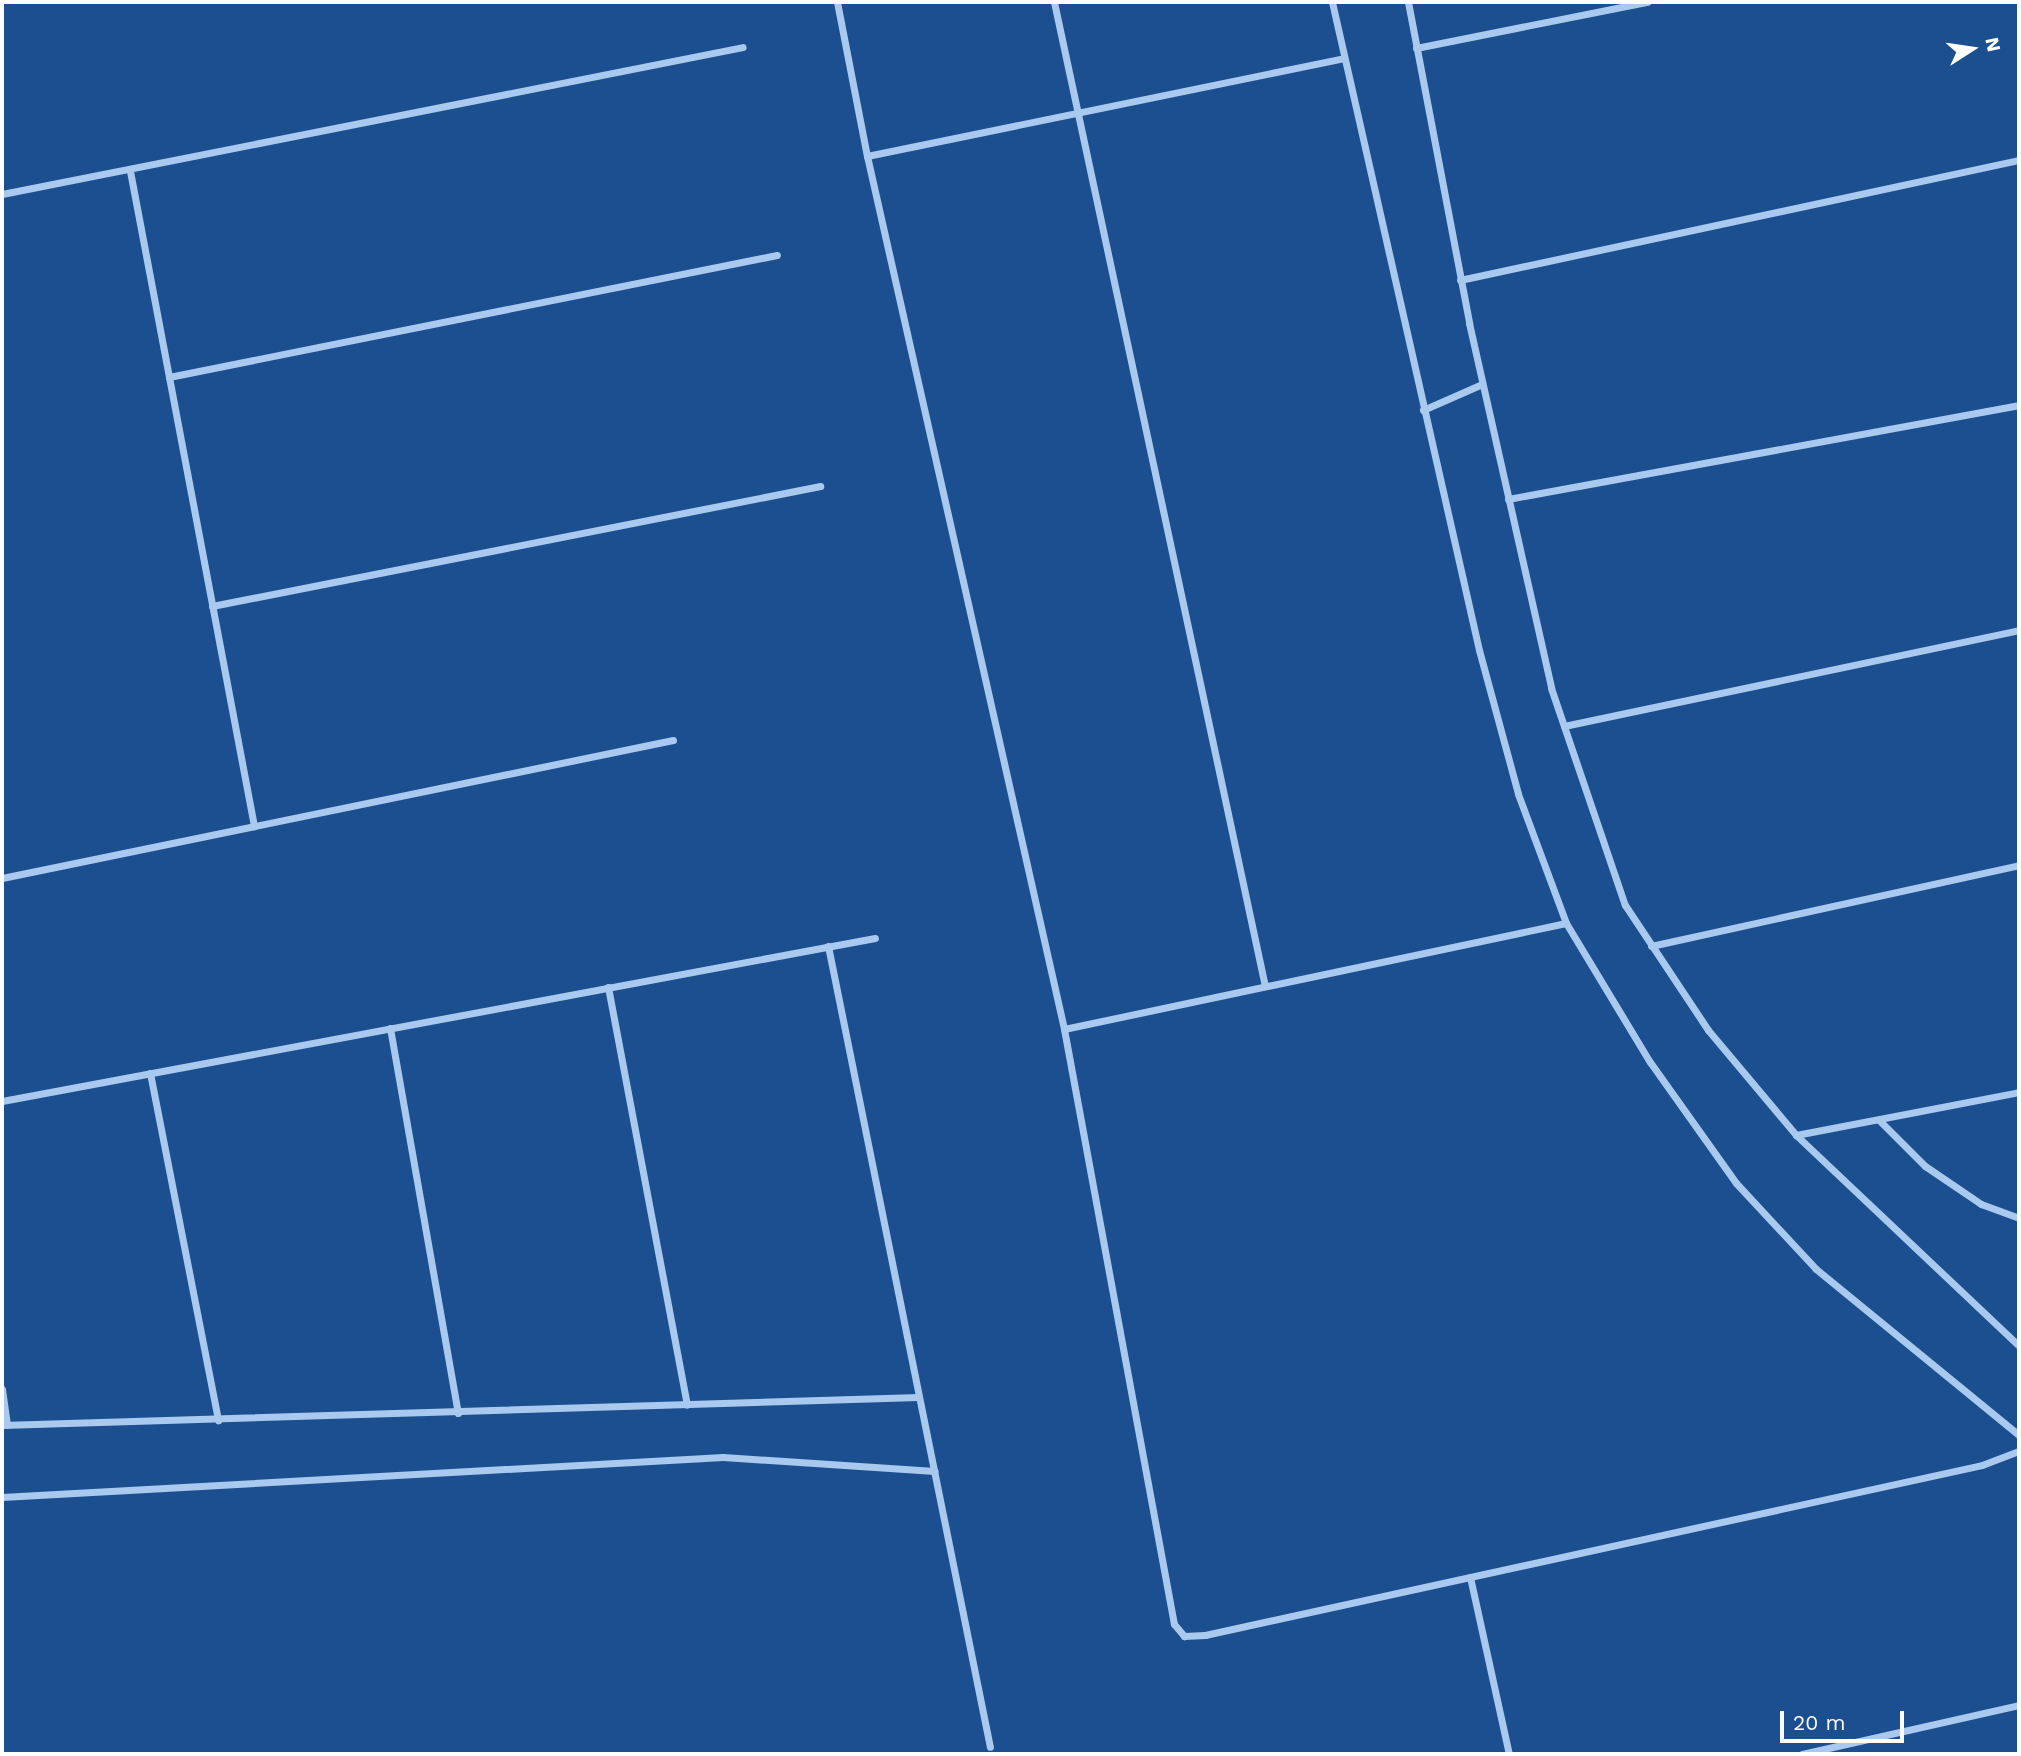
<!DOCTYPE html>
<style>
body{margin:0}
#map{position:relative;width:2021px;height:1756px;overflow:hidden;background:#1b4f8f;font-family:"Work Sans",sans-serif}
div>[style]{position:absolute}
.street>*{height:7px;margin:-3.5px;padding:0 3.5px;transform-origin:3.5px;border-radius:3.5px;background:#a9c9ee}
span{translate:-50% -50%;white-space:nowrap;text-align:center;line-height:1.15;-webkit-text-stroke:6px #1b4f8f;paint-order:stroke}
.frame{position:absolute;inset:0;border:4px solid #fff;pointer-events:none}
.north{position:absolute;left:1937px;top:14px;width:70px;height:70px;-webkit-text-stroke:5px #1b4f8f;paint-order:stroke;rotate:78deg;font-size:19px;font-weight:700;line-height:28px;text-align:center;color:#fff}
.north::after{content:'';display:block;margin:auto;width:24px;height:32px;background:#fff;clip-path:polygon(50% 0,100% 100%,50% 72%,0 100%)}
.scale{position:absolute;left:1780px;top:1711px;width:124px;height:32px;box-sizing:border-box;border:4px solid #fff;border-top:0;padding-left:9px;font-size:21px;line-height:24px;white-space:nowrap;color:#fff;-webkit-text-stroke:5px #1b4f8f;paint-order:stroke}
</style>
<div id="map">
<div class="street">
<i style="left:837px;top:2px;width:157px;rotate:79deg"></i>
<i style="left:867px;top:156px;width:895px;rotate:77.28deg"></i>
<i style="left:1064px;top:1029px;width:605px;rotate:79.53deg"></i>
<i style="left:1174px;top:1624px;width:16px;rotate:50deg"></i>
<i style="left:1184px;top:1636px;width:21px;rotate:-3deg"></i>
<i style="left:1205px;top:1635px;width:795px;rotate:-12.34deg"></i>
<i style="left:1982px;top:1465px;width:40px;rotate:-21deg"></i>
<i style="left:1054px;top:2px;width:1006px;rotate:77.9deg"></i>
<i style="left:1332px;top:2px;width:664px;rotate:77.22deg"></i>
<i style="left:1479px;top:650px;width:149px;rotate:74.8deg"></i>
<i style="left:1518px;top:794px;width:138px;rotate:69.6deg"></i>
<i style="left:1566px;top:923px;width:162px;rotate:58.9deg"></i>
<i style="left:1650px;top:1062px;width:148px;rotate:54.6deg"></i>
<i style="left:1736px;top:1183px;width:117px;rotate:47.1deg"></i>
<i style="left:1816px;top:1269px;width:262px;rotate:39.3deg"></i>
<i style="left:1408px;top:2px;width:327px;rotate:79.2deg"></i>
<i style="left:1469px;top:323px;width:374px;rotate:77.3deg"></i>
<i style="left:1551px;top:688px;width:229px;rotate:71.2deg"></i>
<i style="left:1625px;top:905px;width:150px;rotate:56.4deg"></i>
<i style="left:1708px;top:1030px;width:137px;rotate:50deg"></i>
<i style="left:1796px;top:1135px;width:307px;rotate:43.4deg"></i>
<i style="left:1416px;top:48px;width:236px;rotate:-11.3deg"></i>
<i style="left:867px;top:156px;width:487px;rotate:-11.6deg"></i>
<i style="left:130px;top:171px;width:667px;rotate:79.28deg"></i>
<i style="left:2px;top:194px;width:755px;rotate:-11.22deg"></i>
<i style="left:1460px;top:280px;width:572px;rotate:-12.12deg"></i>
<i style="left:169px;top:377px;width:620px;rotate:-11.35deg"></i>
<i style="left:1423px;top:410px;width:64px;rotate:-23.8deg"></i>
<i style="left:1508px;top:499px;width:520px;rotate:-10.42deg"></i>
<i style="left:212px;top:606px;width:620px;rotate:-11.16deg"></i>
<i style="left:1564px;top:726px;width:465px;rotate:-11.9deg"></i>
<i style="left:2px;top:878px;width:685px;rotate:-11.62deg"></i>
<i style="left:828px;top:946px;width:817px;rotate:78.57deg"></i>
<i style="left:1651px;top:946px;width:377px;rotate:-12.4deg"></i>
<i style="left:608px;top:987px;width:425px;rotate:79.3deg"></i>
<i style="left:390px;top:1028px;width:391px;rotate:80deg"></i>
<i style="left:1064px;top:1029px;width:513px;rotate:-11.92deg"></i>
<i style="left:150px;top:1073px;width:354px;rotate:78.9deg"></i>
<i style="left:2px;top:1101px;width:888px;rotate:-10.58deg"></i>
<i style="left:1879px;top:1120px;width:65px;rotate:45deg"></i>
<i style="left:1925px;top:1166px;width:68px;rotate:34.2deg"></i>
<i style="left:1981px;top:1204px;width:40px;rotate:20.2deg"></i>
<i style="left:1796px;top:1135px;width:227px;rotate:-10.9deg"></i>
<i style="left:2px;top:1389px;width:36px;rotate:82deg"></i>
<i style="left:2px;top:1425px;width:917px;rotate:-1.75deg"></i>
<i style="left:2px;top:1497px;width:722px;rotate:-3.18deg"></i>
<i style="left:723px;top:1457px;width:212px;rotate:3.8deg"></i>
<i style="left:1470px;top:1577px;width:181px;rotate:77.6deg"></i>
<i style="left:1802px;top:1754px;width:222px;rotate:-12.7deg"></i>
</div>
<div class="frame"></div>
<div class="north">N</div>
<div class="scale">20 m</div>
</div>
